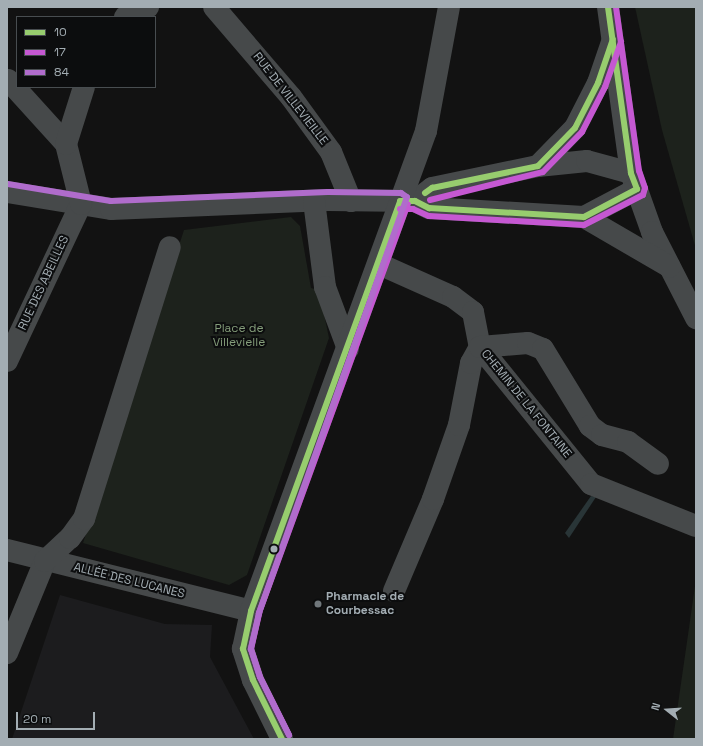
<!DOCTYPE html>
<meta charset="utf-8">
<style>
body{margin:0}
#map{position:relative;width:703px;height:746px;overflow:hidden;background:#121212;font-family:"Space Grotesk",sans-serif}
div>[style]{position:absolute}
.built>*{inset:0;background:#1c1c1e}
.green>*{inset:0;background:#1d221c}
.water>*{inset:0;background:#293537}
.minor>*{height:22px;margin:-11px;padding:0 11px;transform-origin:11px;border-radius:11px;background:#46494a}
.bus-1>*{height:6px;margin:-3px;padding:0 3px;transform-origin:3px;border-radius:3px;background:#97cd6e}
.bus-2>*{height:6px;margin:-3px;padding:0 3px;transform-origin:3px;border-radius:3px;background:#c558d2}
.bus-3>*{height:6px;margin:-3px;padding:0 3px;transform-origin:3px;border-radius:3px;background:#b06ccc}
.dots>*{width:11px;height:11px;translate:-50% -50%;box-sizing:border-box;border:2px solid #0c0d0e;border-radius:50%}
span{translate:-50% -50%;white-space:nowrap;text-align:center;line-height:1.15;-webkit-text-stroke:4px #0c0d0e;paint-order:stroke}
.street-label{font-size:12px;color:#a3adb3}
.park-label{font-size:12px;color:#849d7a}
.poi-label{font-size:12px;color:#a3adb3;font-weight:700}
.left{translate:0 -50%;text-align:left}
.frame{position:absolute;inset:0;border:8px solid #a3adb3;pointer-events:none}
.legend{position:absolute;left:16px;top:16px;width:140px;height:72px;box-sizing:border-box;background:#0c0d0e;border:1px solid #484d50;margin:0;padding:5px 7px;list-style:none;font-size:12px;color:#a3adb3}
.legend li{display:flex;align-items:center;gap:8px;height:20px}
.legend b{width:20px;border:1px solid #484d50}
.north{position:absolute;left:647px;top:690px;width:40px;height:40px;-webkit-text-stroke:3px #0c0d0e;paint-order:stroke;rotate:287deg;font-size:11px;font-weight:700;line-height:16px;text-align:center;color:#a3adb3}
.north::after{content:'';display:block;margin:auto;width:14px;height:18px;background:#a3adb3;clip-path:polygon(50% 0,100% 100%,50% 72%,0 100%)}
.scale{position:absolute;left:16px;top:712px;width:79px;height:18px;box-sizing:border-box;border:2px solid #a3adb3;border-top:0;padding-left:5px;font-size:12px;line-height:14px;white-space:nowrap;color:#a3adb3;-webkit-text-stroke:3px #0c0d0e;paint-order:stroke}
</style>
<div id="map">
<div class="built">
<i style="clip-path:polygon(60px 595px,165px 624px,212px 625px,210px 657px,254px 739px,12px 739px)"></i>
</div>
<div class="green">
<i style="clip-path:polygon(635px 7px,696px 7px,696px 249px,662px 130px)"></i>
<i style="clip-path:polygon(291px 217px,300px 226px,311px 288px,319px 290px,329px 338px,247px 575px,229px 585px,83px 543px,184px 230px)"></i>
<i style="clip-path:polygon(696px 579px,696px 739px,673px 739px)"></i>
</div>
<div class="water">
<i style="clip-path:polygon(591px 496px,596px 497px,569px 538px,565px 533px)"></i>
</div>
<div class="minor">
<i style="left:214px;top:7px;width:118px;rotate:49.5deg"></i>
<i style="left:291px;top:97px;width:68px;rotate:54deg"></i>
<i style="left:331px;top:152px;width:53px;rotate:67.8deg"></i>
<i style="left:608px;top:7px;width:168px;rotate:82.1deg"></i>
<i style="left:631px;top:173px;width:63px;rotate:70.4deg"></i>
<i style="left:652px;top:232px;width:97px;rotate:62.9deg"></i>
<i style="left:125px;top:17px;width:25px;rotate:-23deg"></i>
<i style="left:8px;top:80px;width:86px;rotate:47.8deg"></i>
<i style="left:538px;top:166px;width:53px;rotate:-45.8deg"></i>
<i style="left:575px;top:128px;width:51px;rotate:-62.9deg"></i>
<i style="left:598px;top:83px;width:43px;rotate:-71.1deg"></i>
<i style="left:7px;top:192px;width:105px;rotate:9.3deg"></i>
<i style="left:111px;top:209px;width:217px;rotate:-2.4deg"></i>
<i style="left:328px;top:200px;width:87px;rotate:0.7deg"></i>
<i style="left:415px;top:201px;width:16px;rotate:27deg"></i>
<i style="left:429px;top:208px;width:155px;rotate:3.3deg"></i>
<i style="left:584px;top:217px;width:99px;rotate:30.2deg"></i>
<i style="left:314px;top:201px;width:87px;rotate:82.7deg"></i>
<i style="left:325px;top:287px;width:66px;rotate:69.6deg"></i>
<i style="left:415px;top:201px;width:21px;rotate:-37deg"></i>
<i style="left:432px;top:188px;width:108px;rotate:-11.7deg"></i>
<i style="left:538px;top:166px;width:49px;rotate:-5.8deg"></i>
<i style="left:587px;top:161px;width:46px;rotate:15.3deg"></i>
<i style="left:584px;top:217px;width:60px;rotate:-27.8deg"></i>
<i style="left:379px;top:264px;width:81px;rotate:24deg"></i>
<i style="left:453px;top:297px;width:25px;rotate:37deg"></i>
<i style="left:473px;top:312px;width:36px;rotate:79deg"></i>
<i style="left:480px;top:347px;width:176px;rotate:51deg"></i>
<i style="left:591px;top:484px;width:113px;rotate:21.8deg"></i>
<i style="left:7px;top:361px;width:174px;rotate:-64.8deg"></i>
<i style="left:81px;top:204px;width:62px;rotate:-104deg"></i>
<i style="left:66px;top:144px;width:60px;rotate:-72.5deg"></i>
<i style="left:7px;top:550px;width:252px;rotate:14deg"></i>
<i style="left:394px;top:591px;width:100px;rotate:-67deg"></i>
<i style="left:433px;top:499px;width:78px;rotate:-70.6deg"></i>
<i style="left:459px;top:425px;width:63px;rotate:-79deg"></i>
<i style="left:471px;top:363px;width:18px;rotate:-61deg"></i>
<i style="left:480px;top:347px;width:48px;rotate:-4.8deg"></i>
<i style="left:528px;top:343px;width:16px;rotate:22deg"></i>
<i style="left:543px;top:349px;width:90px;rotate:58.6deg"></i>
<i style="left:590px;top:426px;width:15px;rotate:37deg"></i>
<i style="left:602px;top:435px;width:27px;rotate:15deg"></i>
<i style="left:628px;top:442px;width:37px;rotate:36deg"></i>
<i style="left:7px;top:653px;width:100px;rotate:-67.6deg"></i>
<i style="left:45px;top:561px;width:34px;rotate:-43deg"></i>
<i style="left:70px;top:538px;width:24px;rotate:-54deg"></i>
<i style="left:84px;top:519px;width:285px;rotate:-72.5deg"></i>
<i style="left:282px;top:739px;width:66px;rotate:-116.2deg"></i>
<i style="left:253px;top:680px;width:33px;rotate:-108deg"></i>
<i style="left:243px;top:649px;width:39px;rotate:-78deg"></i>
<i style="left:251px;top:611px;width:511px;rotate:-69.97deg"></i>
<i style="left:426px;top:131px;width:126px;rotate:-79.5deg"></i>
</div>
<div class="bus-1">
<i style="left:425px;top:193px;width:9px;rotate:-36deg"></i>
<i style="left:432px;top:188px;width:108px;rotate:-11.7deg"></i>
<i style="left:538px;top:166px;width:53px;rotate:-45.8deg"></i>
<i style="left:575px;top:128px;width:51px;rotate:-62.9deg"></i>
<i style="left:598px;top:83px;width:46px;rotate:-71.2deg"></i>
<i style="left:400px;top:201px;width:15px"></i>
<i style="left:415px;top:201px;width:16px;rotate:27deg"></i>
<i style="left:429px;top:208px;width:155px;rotate:3.3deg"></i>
<i style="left:584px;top:217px;width:60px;rotate:-27.8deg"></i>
<i style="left:637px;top:189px;width:17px;rotate:-111deg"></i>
<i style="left:631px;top:173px;width:168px;rotate:-97.9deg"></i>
<i style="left:282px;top:739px;width:66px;rotate:-116.2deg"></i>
<i style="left:253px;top:680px;width:33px;rotate:-108deg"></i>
<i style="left:243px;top:649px;width:39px;rotate:-78deg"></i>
<i style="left:251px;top:611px;width:436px;rotate:-70deg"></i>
</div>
<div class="bus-2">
<i style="left:430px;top:200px;width:116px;rotate:-13.9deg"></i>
<i style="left:543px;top:172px;width:56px;rotate:-45.7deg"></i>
<i style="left:582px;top:132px;width:51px;rotate:-62.9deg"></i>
<i style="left:605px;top:87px;width:48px;rotate:-70.4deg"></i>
<i style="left:400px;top:209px;width:13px"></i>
<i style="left:413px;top:209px;width:17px;rotate:24deg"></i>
<i style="left:429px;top:216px;width:155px;rotate:3.3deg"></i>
<i style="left:584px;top:225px;width:66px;rotate:-27deg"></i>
<i style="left:643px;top:195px;width:7px;rotate:-74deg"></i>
<i style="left:645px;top:188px;width:18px;rotate:-109deg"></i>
<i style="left:639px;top:171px;width:166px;rotate:-98deg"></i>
<i style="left:289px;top:735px;width:65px;rotate:-116.6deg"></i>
<i style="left:260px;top:677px;width:29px;rotate:-108deg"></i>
<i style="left:251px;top:649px;width:37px;rotate:-77deg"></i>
<i style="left:259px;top:613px;width:435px;rotate:-70deg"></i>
</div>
<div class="bus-3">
<i style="left:8px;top:184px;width:104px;rotate:9.4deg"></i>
<i style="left:111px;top:201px;width:217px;rotate:-2.4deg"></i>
<i style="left:328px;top:192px;width:73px;rotate:0.8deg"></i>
<i style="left:401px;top:193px;width:7px;rotate:34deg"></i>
<i style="left:407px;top:197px;width:442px;rotate:109.6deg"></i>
<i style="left:259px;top:613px;width:37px;rotate:103deg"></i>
<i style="left:251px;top:649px;width:29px;rotate:72deg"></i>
<i style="left:260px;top:677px;width:65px;rotate:63.4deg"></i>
</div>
<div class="dots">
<i style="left:274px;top:549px;background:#a3adb3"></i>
<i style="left:318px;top:604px;background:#70777b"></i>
</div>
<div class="street-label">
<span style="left:290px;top:99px;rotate:52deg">RUE DE VILLEVIEILLE</span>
<span style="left:44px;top:283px;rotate:-65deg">RUE DES ABEILLES</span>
<span style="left:526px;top:404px;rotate:51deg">CHEMIN DE LA FONTAINE</span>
<span style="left:129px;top:581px;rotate:14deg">ALLÉE DES LUCANES</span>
</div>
<div class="park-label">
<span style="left:239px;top:336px">Place de<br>Villevielle</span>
</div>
<div class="poi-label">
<span class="left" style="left:326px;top:604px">Pharmacie de<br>Courbessac</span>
</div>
<div class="frame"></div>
<ul class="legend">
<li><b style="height:5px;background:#97cd6e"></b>10</li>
<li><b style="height:5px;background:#c558d2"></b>17</li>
<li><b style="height:5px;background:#b06ccc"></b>84</li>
</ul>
<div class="north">N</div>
<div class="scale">20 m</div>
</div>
